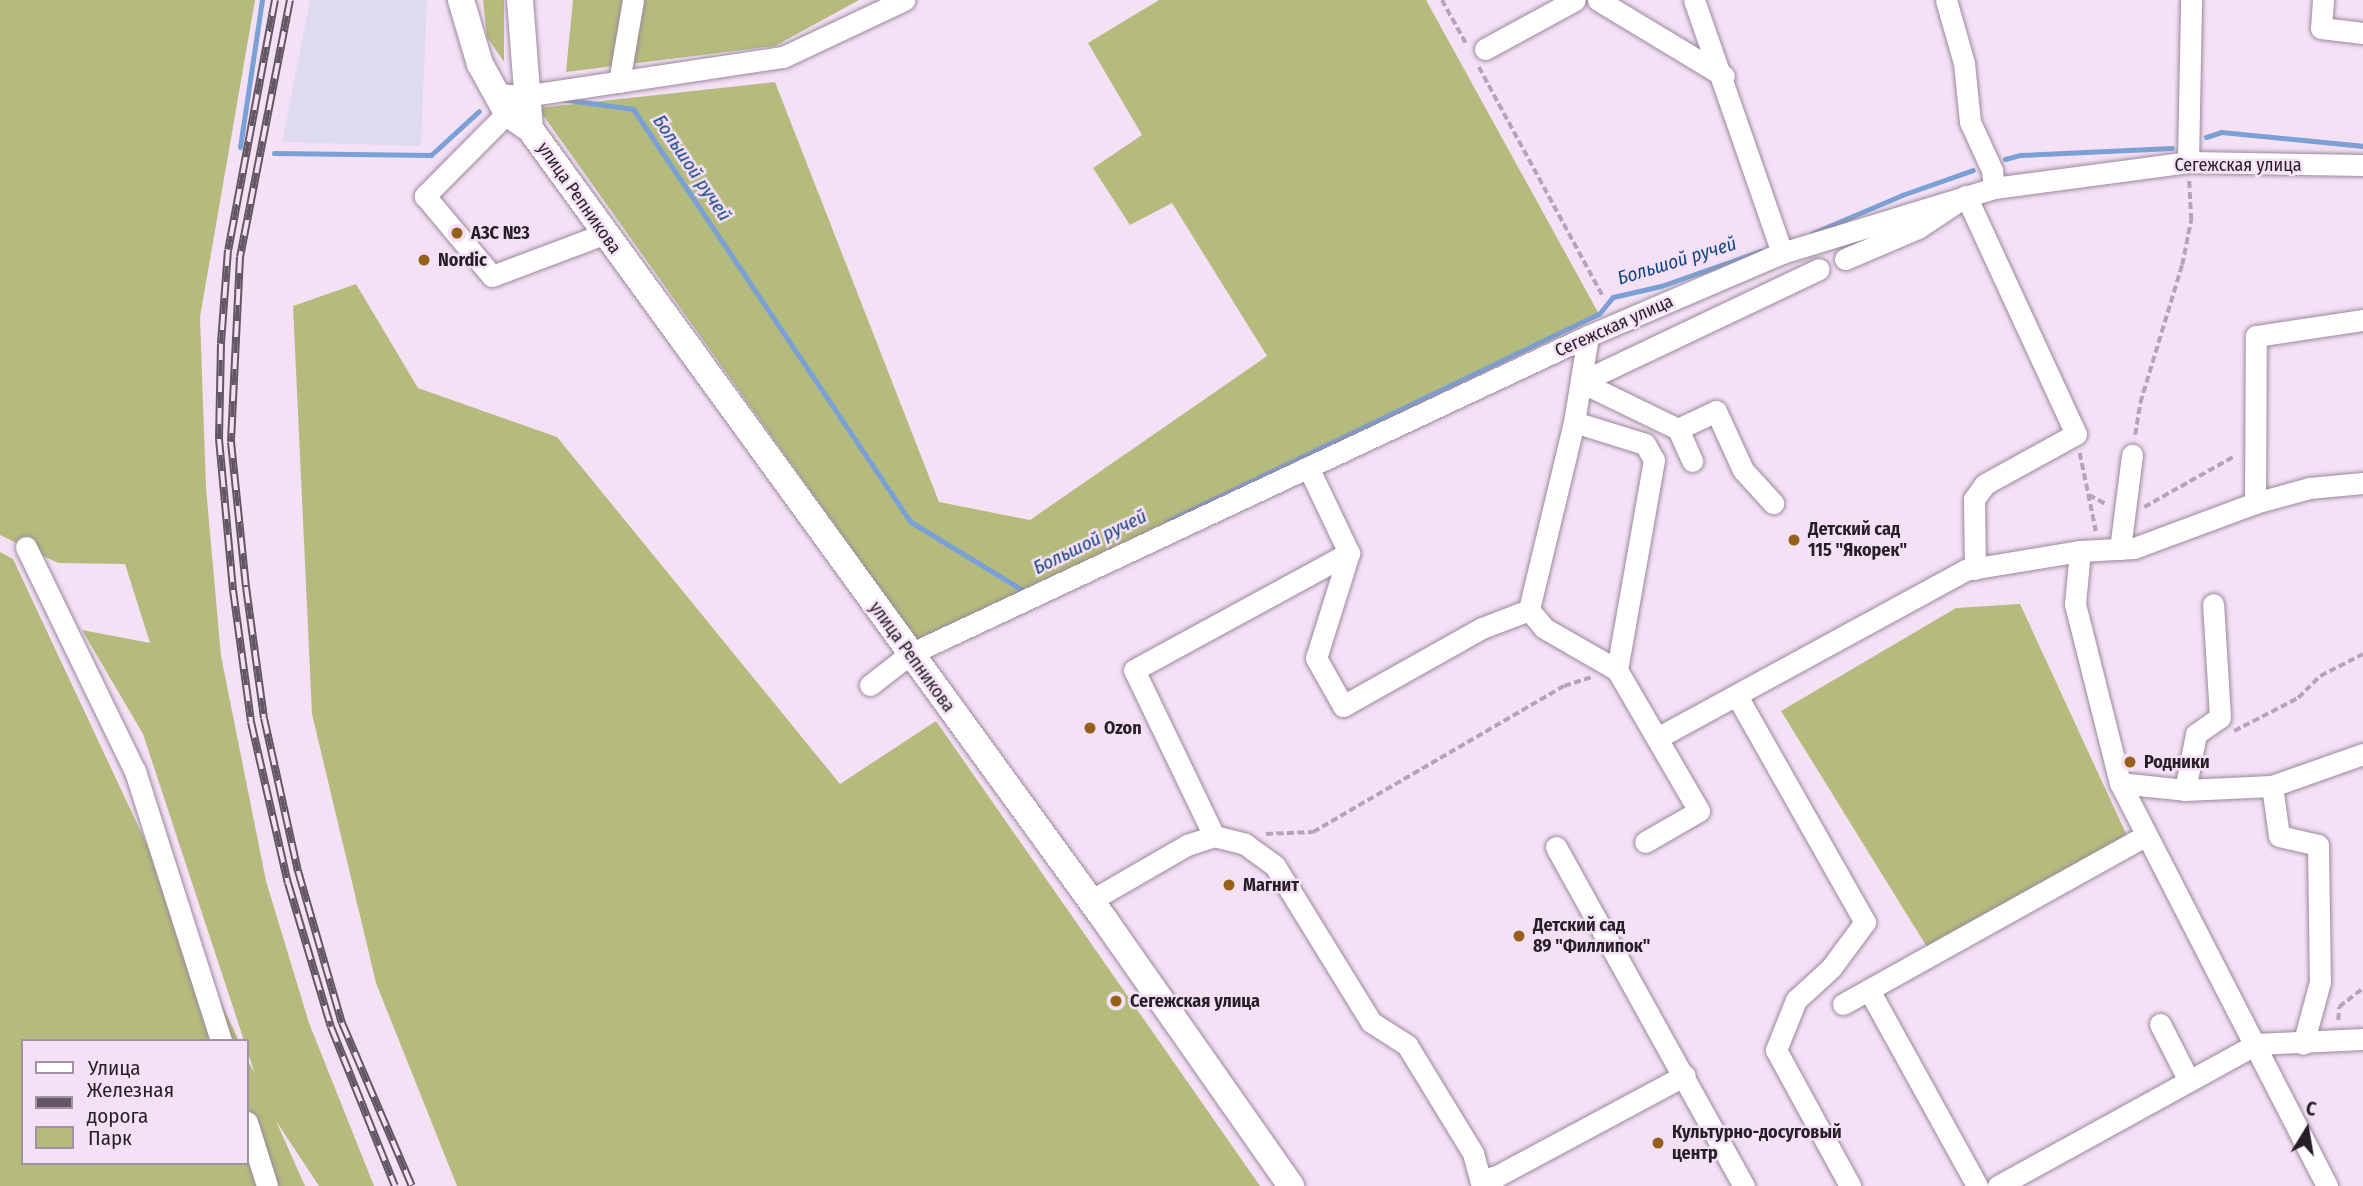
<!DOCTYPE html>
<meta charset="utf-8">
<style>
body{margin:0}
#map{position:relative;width:2363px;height:1186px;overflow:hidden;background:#f5e1f6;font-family:"Fira Sans Condensed",sans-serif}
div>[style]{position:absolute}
.industrial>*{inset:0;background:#dedbf1}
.green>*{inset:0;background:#b5bb7d}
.stream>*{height:5px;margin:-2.5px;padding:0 2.5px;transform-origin:2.5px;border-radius:2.5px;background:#7ba0d5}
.path>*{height:3.5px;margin-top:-1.75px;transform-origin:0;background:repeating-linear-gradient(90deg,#b4a4b5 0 7px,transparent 0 10.5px)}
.roads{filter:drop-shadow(0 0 2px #9a889b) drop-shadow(0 0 2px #9a889b)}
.minor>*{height:21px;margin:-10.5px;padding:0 10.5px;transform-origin:10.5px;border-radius:10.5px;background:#fff}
.major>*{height:26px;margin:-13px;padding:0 13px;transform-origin:13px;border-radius:13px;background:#fff}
.rail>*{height:8px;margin-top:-4px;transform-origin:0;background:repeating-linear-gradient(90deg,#f5e1f6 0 16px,#625762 0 32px);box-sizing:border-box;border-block:2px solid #625762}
.dots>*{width:19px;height:19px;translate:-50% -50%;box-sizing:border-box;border:4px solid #f5e1f6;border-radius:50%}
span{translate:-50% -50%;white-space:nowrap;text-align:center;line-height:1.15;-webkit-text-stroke:5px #f5e1f6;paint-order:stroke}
.street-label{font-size:18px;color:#261f26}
.poi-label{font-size:18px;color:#261f26;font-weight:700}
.left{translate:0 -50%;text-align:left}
.water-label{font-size:19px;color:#134382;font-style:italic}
.legend{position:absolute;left:21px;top:1039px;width:228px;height:126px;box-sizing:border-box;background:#f5e1f6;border:2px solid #a293a3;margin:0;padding:9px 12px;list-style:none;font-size:21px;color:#261f26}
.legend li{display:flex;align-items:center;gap:14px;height:35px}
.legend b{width:35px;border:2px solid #a293a3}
.north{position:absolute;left:2272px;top:1095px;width:70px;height:70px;-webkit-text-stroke:5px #f5e1f6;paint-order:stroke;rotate:11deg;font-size:19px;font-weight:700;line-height:28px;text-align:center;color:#261f26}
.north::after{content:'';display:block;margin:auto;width:24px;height:32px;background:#261f26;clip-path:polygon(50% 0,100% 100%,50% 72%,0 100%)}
</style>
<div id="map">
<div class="industrial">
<i style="clip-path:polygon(310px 0,427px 0,421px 146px,282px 142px)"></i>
</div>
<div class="green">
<i style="clip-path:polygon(0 0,255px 0,200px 317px,206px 488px,221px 656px,266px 881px,309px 1023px,374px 1186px,319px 1186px,276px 1121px,305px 1186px,0 1186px,0 552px,13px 559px,239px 1041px,23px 1041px,23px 1163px,247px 1163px,247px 1059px,255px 1074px,143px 734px,82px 630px,150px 643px,125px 564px,58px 563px,0 535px)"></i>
<i style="clip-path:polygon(483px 0,504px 0,504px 62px,487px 37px)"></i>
<i style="clip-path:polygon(573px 0,859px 0,775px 46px,566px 72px)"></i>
<i style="clip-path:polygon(1159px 0,1426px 0,1599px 314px,918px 642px,538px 108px,775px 82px,939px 502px,1030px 520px,1267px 356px,1172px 203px,1130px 225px,1093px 168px,1142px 135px,1088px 43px)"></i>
<i style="clip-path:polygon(356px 284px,418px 388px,557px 437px,840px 784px,936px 721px,1260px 1186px,457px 1186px,376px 983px,312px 714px,293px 306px)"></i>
<i style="clip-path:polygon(2020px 604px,2128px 838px,1927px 947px,1781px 711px,1956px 608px)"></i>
</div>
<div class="stream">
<i style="left:561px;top:99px;width:73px;rotate:7.9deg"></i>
<i style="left:633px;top:109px;width:498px;rotate:56.1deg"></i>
<i style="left:911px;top:522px;width:132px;rotate:31.4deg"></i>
<i style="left:2206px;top:137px;width:16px;rotate:-18deg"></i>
<i style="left:2221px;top:132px;width:143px;rotate:5.6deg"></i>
<i style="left:240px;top:147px;width:149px;rotate:-81.5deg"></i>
<i style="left:274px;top:153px;width:157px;rotate:0.7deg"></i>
<i style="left:431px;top:155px;width:65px;rotate:-42.5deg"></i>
<i style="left:2005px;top:159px;width:16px;rotate:-15deg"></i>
<i style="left:2020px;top:155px;width:152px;rotate:-2.6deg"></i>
<i style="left:1813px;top:233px;width:97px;rotate:-23.1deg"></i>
<i style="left:1902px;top:195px;width:75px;rotate:-19.4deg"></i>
<i style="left:1168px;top:521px;width:478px;rotate:-25.7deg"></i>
<i style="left:1599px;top:314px;width:22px;rotate:-51deg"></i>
<i style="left:1613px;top:297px;width:49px;rotate:-12.9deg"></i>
<i style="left:1661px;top:286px;width:106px;rotate:-19.3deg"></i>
</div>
<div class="path">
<i style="left:1442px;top:0;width:51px;rotate:60.9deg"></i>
<i style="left:1479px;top:67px;width:260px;rotate:61.6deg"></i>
<i style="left:2135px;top:435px;width:32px;rotate:-81deg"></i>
<i style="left:2140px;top:403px;width:144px;rotate:-73.1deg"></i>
<i style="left:2182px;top:265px;width:46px;rotate:-78.7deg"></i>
<i style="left:2191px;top:220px;width:39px;rotate:-93deg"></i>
<i style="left:2080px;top:453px;width:80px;rotate:78.4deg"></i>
<i style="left:2089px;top:495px;width:19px;rotate:28deg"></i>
<i style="left:2144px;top:507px;width:104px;rotate:-29.3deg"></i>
<i style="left:2234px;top:731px;width:72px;rotate:-27.3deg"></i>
<i style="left:2298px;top:698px;width:31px;rotate:-45deg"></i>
<i style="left:2320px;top:676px;width:48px;rotate:-27.1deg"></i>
<i style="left:1266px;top:834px;width:47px;rotate:-2.4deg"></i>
<i style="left:1313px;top:832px;width:290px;rotate:-30.2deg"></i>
<i style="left:1564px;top:686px;width:29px;rotate:-18deg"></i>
<i style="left:2338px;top:1020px;width:13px;rotate:-86deg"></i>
<i style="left:2339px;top:1007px;width:31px;rotate:-38deg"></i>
</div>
<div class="roads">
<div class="minor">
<i style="left:1598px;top:0;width:147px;rotate:31.1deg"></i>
<i style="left:1694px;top:0;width:268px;rotate:70.8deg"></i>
<i style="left:1946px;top:0;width:66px;rotate:74.1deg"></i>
<i style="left:1964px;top:63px;width:59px;rotate:84.2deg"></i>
<i style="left:1970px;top:122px;width:53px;rotate:65.4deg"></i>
<i style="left:1992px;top:170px;width:18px;rotate:84deg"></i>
<i style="left:2323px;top:0;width:28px;rotate:94deg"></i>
<i style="left:2321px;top:28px;width:42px;rotate:6.8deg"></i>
<i style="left:1485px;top:49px;width:102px;rotate:-28.6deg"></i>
<i style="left:619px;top:82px;width:83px;rotate:-80.3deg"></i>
<i style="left:495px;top:94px;width:29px;rotate:4deg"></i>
<i style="left:524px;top:96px;width:262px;rotate:-8.6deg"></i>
<i style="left:783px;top:57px;width:134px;rotate:-25.2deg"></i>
<i style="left:507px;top:113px;width:117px;rotate:134.7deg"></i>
<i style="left:425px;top:196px;width:104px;rotate:50.1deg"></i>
<i style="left:492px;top:276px;width:120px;rotate:-20.6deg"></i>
<i style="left:2188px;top:162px;width:162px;rotate:-88.9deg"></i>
<i style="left:1845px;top:259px;width:79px;rotate:-23deg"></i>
<i style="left:1918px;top:228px;width:58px;rotate:-33.7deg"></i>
<i style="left:1966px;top:196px;width:262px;rotate:65.2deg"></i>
<i style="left:2076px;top:434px;width:104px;rotate:151.2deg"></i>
<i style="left:1985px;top:484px;width:19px;rotate:126deg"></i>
<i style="left:1974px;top:499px;width:70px;rotate:89.2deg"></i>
<i style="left:1588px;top:336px;width:87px;rotate:99.2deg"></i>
<i style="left:1574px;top:422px;width:193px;rotate:103.5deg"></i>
<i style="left:1529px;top:610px;width:23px;rotate:50deg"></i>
<i style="left:1544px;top:628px;width:84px;rotate:29.9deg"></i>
<i style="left:1617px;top:670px;width:163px;rotate:59.8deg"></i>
<i style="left:1699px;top:811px;width:62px;rotate:150.1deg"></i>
<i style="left:1581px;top:382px;width:263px;rotate:-25.4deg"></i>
<i style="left:1581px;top:382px;width:108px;rotate:25.9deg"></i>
<i style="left:1678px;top:429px;width:42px;rotate:-25.3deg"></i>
<i style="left:1716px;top:411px;width:65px;rotate:65.4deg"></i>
<i style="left:1743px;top:470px;width:45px;rotate:47.7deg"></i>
<i style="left:1574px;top:422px;width:74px;rotate:17.2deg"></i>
<i style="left:1645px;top:444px;width:18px;rotate:61deg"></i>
<i style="left:1654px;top:460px;width:213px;rotate:100deg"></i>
<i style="left:1678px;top:429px;width:35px;rotate:66deg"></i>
<i style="left:2255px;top:503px;width:167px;rotate:-89.7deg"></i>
<i style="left:2256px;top:336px;width:108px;rotate:-8.5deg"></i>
<i style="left:26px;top:547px;width:249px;rotate:64.1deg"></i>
<i style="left:135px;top:771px;width:283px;rotate:72.3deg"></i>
<i style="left:2120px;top:549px;width:95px;rotate:-82.7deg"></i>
<i style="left:2080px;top:551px;width:53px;rotate:95.4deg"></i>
<i style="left:2075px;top:604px;width:185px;rotate:75.9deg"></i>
<i style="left:2120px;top:783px;width:453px;rotate:62.8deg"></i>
<i style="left:1349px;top:553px;width:110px;rotate:107.4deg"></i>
<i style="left:1316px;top:658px;width:55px;rotate:60.6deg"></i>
<i style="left:1343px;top:706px;width:159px;rotate:-29.3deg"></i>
<i style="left:1482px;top:628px;width:50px;rotate:-21deg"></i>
<i style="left:870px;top:685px;width:51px;rotate:-37.8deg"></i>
<i style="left:910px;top:654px;width:749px;rotate:-25.13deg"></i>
<i style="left:1588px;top:336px;width:211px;rotate:-23.2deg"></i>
<i style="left:1782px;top:253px;width:222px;rotate:-17deg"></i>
<i style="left:1994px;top:188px;width:196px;rotate:-7.6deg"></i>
<i style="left:2188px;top:162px;width:175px;rotate:1deg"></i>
<i style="left:1737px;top:696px;width:260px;rotate:60.5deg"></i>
<i style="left:1865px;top:922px;width:57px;rotate:126.5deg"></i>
<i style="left:1831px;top:968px;width:47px;rotate:137.6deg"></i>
<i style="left:1796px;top:1000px;width:54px;rotate:111.8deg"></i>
<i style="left:1776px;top:1050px;width:155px;rotate:61.4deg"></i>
<i style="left:1659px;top:737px;width:349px;rotate:-28.6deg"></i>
<i style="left:1965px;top:570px;width:117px;rotate:-9.4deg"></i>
<i style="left:2080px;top:551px;width:54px;rotate:-3.2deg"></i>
<i style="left:2134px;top:548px;width:129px;rotate:-20.4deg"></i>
<i style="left:2255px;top:503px;width:56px;rotate:-15.5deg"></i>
<i style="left:2309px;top:488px;width:54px;rotate:-5.3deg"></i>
<i style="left:2120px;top:783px;width:65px;rotate:6.1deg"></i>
<i style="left:2185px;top:790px;width:87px;rotate:-2.6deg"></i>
<i style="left:2272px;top:786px;width:96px;rotate:-19.4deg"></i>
<i style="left:2272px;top:786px;width:50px;rotate:82deg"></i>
<i style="left:2279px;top:836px;width:40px;rotate:13deg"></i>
<i style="left:2318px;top:845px;width:137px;rotate:89.2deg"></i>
<i style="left:2320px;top:982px;width:64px;rotate:105.3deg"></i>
<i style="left:2185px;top:790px;width:57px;rotate:-78.9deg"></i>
<i style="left:2196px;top:734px;width:29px;rotate:-35deg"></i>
<i style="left:2220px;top:717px;width:113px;rotate:-93.5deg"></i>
<i style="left:1214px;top:836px;width:184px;rotate:-115.7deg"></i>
<i style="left:1134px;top:670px;width:245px;rotate:-28.6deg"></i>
<i style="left:1349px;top:553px;width:95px;rotate:-115.5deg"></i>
<i style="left:1556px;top:847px;width:388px;rotate:61deg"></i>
<i style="left:1090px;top:901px;width:112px;rotate:-30deg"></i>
<i style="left:1187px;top:845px;width:28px;rotate:-18deg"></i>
<i style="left:1214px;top:836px;width:32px;rotate:14deg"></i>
<i style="left:1245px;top:844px;width:37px;rotate:36deg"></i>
<i style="left:1275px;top:866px;width:183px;rotate:58.4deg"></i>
<i style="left:1371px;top:1022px;width:43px;rotate:32.6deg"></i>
<i style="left:1407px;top:1045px;width:127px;rotate:58.6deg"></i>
<i style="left:1473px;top:1153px;width:34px;rotate:75deg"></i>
<i style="left:1869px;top:990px;width:224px;rotate:61.1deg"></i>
<i style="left:1843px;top:1004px;width:346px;rotate:-29.1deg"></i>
<i style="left:2160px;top:1024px;width:62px;rotate:63deg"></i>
<i style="left:247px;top:1122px;width:67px;rotate:72.6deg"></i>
<i style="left:1482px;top:1180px;width:16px;rotate:-15deg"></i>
<i style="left:1497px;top:1176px;width:213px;rotate:-28.2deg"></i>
<i style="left:1998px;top:1186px;width:294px;rotate:-28.8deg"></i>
<i style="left:2256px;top:1044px;width:107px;rotate:-2.7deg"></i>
</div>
<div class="major">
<i style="left:461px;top:0;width:67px;rotate:73.5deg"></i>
<i style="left:480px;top:64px;width:56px;rotate:61.1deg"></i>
<i style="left:507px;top:113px;width:28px;rotate:35deg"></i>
<i style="left:530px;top:129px;width:982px;rotate:53.99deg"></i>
<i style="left:1107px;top:923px;width:321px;rotate:55deg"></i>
<i style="left:520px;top:0;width:129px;rotate:85.6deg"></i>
</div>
</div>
<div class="rail">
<i style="left:275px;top:0;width:254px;rotate:100.6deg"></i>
<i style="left:228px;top:250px;width:94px;rotate:94.3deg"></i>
<i style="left:221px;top:344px;width:95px;rotate:91.2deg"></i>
<i style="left:219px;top:439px;width:152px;rotate:84.7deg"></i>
<i style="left:233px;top:590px;width:133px;rotate:82.2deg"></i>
<i style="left:251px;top:722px;width:165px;rotate:77.1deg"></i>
<i style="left:288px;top:883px;width:150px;rotate:73.4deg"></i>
<i style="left:331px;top:1027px;width:171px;rotate:68.1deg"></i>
<i style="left:290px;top:0;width:262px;rotate:101deg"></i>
<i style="left:240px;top:257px;width:185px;rotate:92.8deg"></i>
<i style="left:231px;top:442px;width:146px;rotate:84.1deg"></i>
<i style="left:246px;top:587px;width:132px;rotate:82.2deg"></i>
<i style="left:264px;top:718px;width:157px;rotate:77.5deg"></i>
<i style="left:298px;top:871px;width:158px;rotate:73.9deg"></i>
<i style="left:342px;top:1023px;width:177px;rotate:66.8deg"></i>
</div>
<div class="dots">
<i style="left:457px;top:233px;background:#97601a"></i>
<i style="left:424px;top:260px;background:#97601a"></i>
<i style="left:1794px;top:540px;background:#97601a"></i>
<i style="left:1090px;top:728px;background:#97601a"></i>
<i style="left:2130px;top:762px;background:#97601a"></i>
<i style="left:1229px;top:885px;background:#97601a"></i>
<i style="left:1519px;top:936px;background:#97601a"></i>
<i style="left:1116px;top:1001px;background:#97601a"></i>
<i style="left:1658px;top:1143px;background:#97601a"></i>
</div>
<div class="street-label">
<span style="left:2238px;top:165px">Сегежская улица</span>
<span style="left:579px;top:198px;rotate:55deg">улица Репникова</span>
<span style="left:1614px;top:326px;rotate:-24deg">Сегежская улица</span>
<span style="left:912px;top:657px;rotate:54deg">улица Репникова</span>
</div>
<div class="poi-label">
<span class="left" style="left:471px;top:233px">АЗС №3</span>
<span class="left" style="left:438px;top:260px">Nordic</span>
<span class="left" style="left:1808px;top:540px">Детский сад<br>115 "Якорек"</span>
<span class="left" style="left:1104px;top:728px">Ozon</span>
<span class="left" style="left:2144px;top:762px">Родники</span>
<span class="left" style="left:1243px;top:885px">Магнит</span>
<span class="left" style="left:1533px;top:936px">Детский сад<br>89 "Филлипок"</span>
<span class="left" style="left:1130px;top:1001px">Сегежская улица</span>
<span class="left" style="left:1672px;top:1143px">Культурно-досуговый<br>центр</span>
</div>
<div class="water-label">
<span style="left:692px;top:168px;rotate:56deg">Большой ручей</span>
<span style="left:1677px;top:261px;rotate:-17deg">Большой ручей</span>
<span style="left:1090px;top:542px;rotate:-26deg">Большой ручей</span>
</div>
<ul class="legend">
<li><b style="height:9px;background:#fff"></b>Улица</li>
<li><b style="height:9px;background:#625762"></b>Железная дорога</li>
<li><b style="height:19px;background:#b5bb7d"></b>Парк</li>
</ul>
<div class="north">С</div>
</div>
